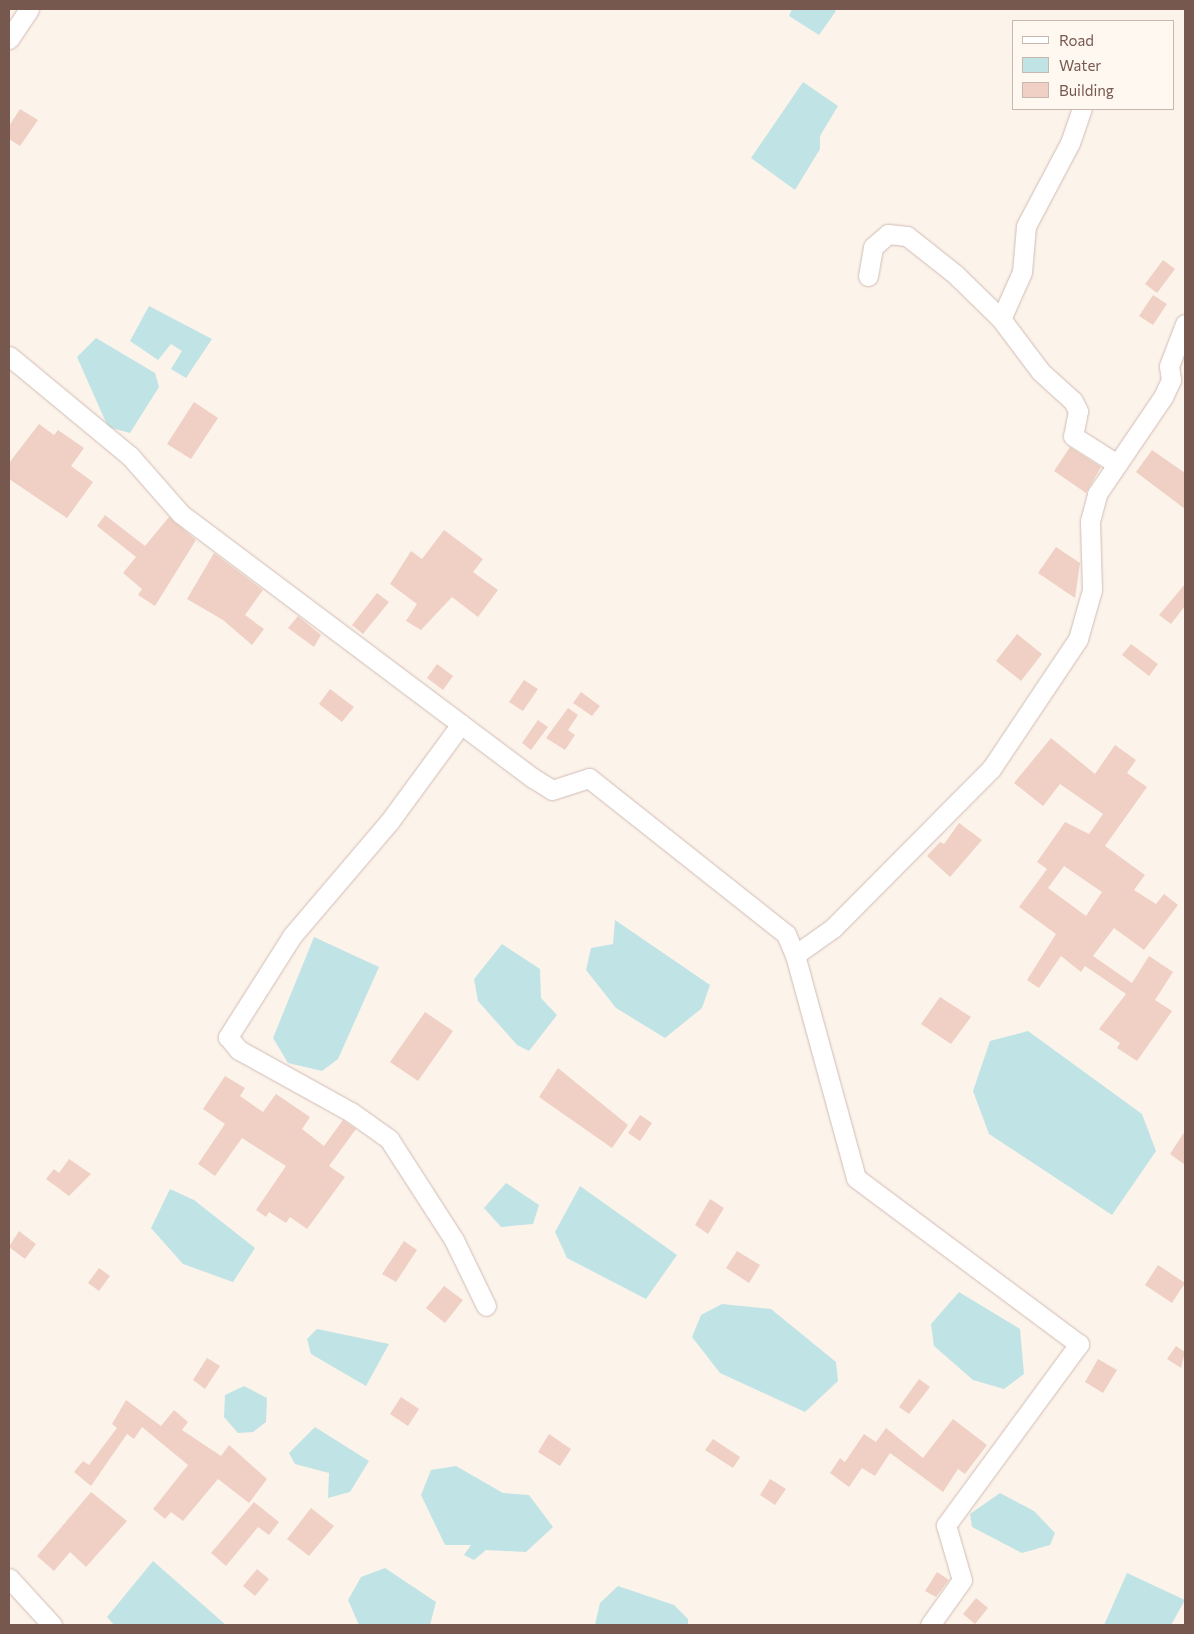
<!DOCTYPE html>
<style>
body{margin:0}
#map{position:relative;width:1194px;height:1634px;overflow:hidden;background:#fcf3eb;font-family:Commissioner,sans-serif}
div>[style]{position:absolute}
.water>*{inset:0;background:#c0e4e5}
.building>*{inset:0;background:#f0d0c4}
.roads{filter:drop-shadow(0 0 1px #d0bcb3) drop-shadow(0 0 1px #d0bcb3)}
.minor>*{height:19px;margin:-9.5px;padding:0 9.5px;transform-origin:9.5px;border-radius:9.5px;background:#fff}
span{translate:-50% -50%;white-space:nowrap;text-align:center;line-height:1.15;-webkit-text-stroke:4px #fef8f1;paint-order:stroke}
.frame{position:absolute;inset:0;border:10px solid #76584f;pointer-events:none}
.legend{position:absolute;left:1012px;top:20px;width:162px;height:90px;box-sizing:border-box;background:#fef8f1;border:1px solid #c8b8b0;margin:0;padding:6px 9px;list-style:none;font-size:15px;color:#76584f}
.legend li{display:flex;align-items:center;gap:10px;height:25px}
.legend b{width:25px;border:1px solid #c8b8b0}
</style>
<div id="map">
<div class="water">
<i style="clip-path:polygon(792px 9px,833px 9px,836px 11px,819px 35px,789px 16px)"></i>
<i style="clip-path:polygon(803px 82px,838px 106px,820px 136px,820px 149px,795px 190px,751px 158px)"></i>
<i style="clip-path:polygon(149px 306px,212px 339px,186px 378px,171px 369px,182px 351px,171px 344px,158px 360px,130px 341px)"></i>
<i style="clip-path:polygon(96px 338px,155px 373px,159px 387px,130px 433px,108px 427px,77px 357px)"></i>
<i style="clip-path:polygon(615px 920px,710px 985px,702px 1008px,665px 1038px,616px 1008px,586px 970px,591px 948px,613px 944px)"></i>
<i style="clip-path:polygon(314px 937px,379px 967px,338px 1059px,322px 1071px,288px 1063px,273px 1038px)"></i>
<i style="clip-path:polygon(502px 944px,540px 969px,541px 998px,557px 1015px,529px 1051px,517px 1045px,478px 1001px,474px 979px)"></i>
<i style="clip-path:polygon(1028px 1031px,1142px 1114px,1156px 1151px,1112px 1215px,989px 1134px,973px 1091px,990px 1041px)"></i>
<i style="clip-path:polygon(506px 1183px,539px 1205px,533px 1224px,501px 1227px,484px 1208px)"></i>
<i style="clip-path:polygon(580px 1186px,677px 1255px,646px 1299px,567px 1258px,555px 1232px)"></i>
<i style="clip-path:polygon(170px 1189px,194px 1200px,255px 1248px,233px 1282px,183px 1264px,151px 1228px)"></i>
<i style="clip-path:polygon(959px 1292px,1020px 1329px,1024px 1374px,1004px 1389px,973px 1380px,934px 1346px,931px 1324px)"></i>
<i style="clip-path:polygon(722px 1304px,771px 1309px,836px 1362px,838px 1381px,805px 1412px,720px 1373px,692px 1337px,701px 1315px)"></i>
<i style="clip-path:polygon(317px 1329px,389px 1344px,366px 1386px,311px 1354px,307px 1339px)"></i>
<i style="clip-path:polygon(244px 1386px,267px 1398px,266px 1422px,253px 1432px,238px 1433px,224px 1417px,225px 1395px)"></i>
<i style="clip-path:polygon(315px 1427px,369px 1461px,350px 1492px,328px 1498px,329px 1473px,295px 1464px,289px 1453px)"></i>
<i style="clip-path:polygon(456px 1466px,503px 1493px,529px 1495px,553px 1527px,526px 1552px,486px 1550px,474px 1560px,464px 1555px,471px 1545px,445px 1545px,421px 1495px,431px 1470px)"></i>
<i style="clip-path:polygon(1000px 1493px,1034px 1511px,1055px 1533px,1050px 1545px,1022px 1553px,972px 1527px,970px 1514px)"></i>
<i style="clip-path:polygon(153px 1561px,226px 1625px,114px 1625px,107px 1617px)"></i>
<i style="clip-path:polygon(385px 1568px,436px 1602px,430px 1625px,359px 1625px,348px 1600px,361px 1577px)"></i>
<i style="clip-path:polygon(1127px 1573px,1185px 1600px,1171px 1625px,1104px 1625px)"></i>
<i style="clip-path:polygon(618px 1586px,674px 1605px,688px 1619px,688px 1625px,595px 1625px,600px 1603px)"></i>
</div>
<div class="building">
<i style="clip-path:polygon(20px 109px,38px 120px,20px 146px,9px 139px,9px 126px)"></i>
<i style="clip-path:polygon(1163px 260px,1175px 269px,1157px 293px,1145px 284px)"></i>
<i style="clip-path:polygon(1153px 295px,1167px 304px,1153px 325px,1139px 316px)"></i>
<i style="clip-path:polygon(194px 402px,218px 418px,191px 459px,167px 444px)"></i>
<i style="clip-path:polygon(39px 424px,54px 435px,58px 430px,84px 448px,71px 466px,93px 482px,67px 518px,9px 479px,9px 463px)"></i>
<i style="clip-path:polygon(1070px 447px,1101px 467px,1086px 493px,1054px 471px)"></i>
<i style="clip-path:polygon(1152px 450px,1185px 473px,1185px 509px,1136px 472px)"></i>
<i style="clip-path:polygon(105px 515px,145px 546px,169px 517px,196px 540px,155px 606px,138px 595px,142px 589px,123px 573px,136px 557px,97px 526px)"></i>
<i style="clip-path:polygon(444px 530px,483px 559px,473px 572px,498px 590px,478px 617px,452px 597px,421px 630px,406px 621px,417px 604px,390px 584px,411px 551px,422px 559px)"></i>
<i style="clip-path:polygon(1056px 547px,1080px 563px,1075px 598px,1038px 573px)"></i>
<i style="clip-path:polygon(214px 553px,263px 590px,245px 615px,264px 629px,252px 645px,223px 620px,187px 599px)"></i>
<i style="clip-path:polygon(1185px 584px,1185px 606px,1171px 624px,1159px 615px)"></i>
<i style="clip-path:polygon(377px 593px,389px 602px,363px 634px,352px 625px)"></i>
<i style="clip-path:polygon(298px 616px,321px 635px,314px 647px,288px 628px)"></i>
<i style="clip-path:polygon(1017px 634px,1042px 654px,1021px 681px,996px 661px)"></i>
<i style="clip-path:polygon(1131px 644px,1158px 664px,1149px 676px,1122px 655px)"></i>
<i style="clip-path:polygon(437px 664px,453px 676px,443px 690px,427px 678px)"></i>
<i style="clip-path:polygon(524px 680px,538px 689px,523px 711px,509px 702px)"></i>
<i style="clip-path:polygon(330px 689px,354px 707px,342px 722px,319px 704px)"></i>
<i style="clip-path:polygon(581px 692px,600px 706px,592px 716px,573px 703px)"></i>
<i style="clip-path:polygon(568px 708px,578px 715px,568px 730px,575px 735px,565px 750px,546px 738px)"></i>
<i style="clip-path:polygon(538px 720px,548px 727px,531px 750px,522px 743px)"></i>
<i style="clip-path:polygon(evenodd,1051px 738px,1095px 774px,1115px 745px,1136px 760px,1127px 773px,1147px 787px,1105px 846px,1145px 875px,1134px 890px,1156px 904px,1164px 894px,1178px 905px,1144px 950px,1114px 928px,1093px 956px,1132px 983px,1149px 956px,1173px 972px,1155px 1000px,1172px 1011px,1137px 1061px,1117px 1048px,1120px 1043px,1099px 1029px,1126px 994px,1085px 966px,1081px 972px,1061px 956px,1039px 988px,1027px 980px,1056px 934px,1019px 907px,1047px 869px,1037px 862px,1065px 822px,1089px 834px,1103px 814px,1060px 784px,1043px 806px,1014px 783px,1051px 738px,1064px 866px,1102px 892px,1086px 916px,1048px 888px,1064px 866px)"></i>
<i style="clip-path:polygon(959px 823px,982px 840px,950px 877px,927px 856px,940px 842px,944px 844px)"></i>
<i style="clip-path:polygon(940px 997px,971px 1017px,951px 1044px,921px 1024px)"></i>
<i style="clip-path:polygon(425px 1012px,453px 1031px,418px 1081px,390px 1062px)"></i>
<i style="clip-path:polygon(558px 1068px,628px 1125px,612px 1148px,539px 1097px)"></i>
<i style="clip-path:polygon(225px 1076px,245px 1088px,240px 1096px,263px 1112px,276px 1094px,310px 1117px,302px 1129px,324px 1146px,343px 1120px,356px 1129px,329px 1166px,345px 1177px,307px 1229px,290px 1217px,286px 1223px,269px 1212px,266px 1217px,256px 1210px,286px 1166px,242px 1138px,215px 1176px,198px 1164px,225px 1124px,203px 1109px)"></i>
<i style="clip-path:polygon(640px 1115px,652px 1123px,640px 1141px,628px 1133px)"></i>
<i style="clip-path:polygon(1185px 1131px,1185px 1165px,1170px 1154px)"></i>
<i style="clip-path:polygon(69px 1159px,91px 1174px,69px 1196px,46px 1179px,54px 1169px,59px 1173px)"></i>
<i style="clip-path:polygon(710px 1199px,724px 1208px,708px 1234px,695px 1225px)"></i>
<i style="clip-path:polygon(19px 1231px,36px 1244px,25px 1259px,9px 1247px)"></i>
<i style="clip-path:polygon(404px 1241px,417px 1250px,396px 1282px,382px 1274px)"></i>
<i style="clip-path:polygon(737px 1251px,760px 1265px,749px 1283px,726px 1268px)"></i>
<i style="clip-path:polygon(1158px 1265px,1185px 1283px,1172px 1303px,1145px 1285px)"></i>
<i style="clip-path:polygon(99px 1268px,110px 1276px,99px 1291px,88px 1283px)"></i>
<i style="clip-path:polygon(444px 1286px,463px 1300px,445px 1323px,426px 1308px)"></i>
<i style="clip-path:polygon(1176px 1346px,1185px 1352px,1181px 1368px,1167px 1359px)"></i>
<i style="clip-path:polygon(207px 1358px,220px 1366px,205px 1389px,193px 1380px)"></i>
<i style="clip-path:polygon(1098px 1359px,1117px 1370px,1103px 1393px,1085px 1382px)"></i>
<i style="clip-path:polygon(919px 1379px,930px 1387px,909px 1414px,899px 1407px)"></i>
<i style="clip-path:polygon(401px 1397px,419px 1409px,408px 1426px,390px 1414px)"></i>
<i style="clip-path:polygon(126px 1400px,161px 1426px,174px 1410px,188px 1422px,182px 1430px,221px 1456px,229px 1445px,267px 1479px,249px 1503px,218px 1479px,183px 1521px,171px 1512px,165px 1519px,153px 1509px,188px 1465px,142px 1427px,134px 1439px,127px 1434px,91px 1486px,74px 1472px,83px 1461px,89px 1465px,117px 1428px,112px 1424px)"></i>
<i style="clip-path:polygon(953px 1419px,987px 1445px,965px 1474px,958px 1469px,943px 1492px,890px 1453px,875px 1476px,862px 1468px,849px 1487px,830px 1473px,840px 1458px,845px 1462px,864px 1434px,876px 1442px,886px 1428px,923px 1458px)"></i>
<i style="clip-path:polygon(549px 1434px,571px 1449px,560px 1466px,538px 1452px)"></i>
<i style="clip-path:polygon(713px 1439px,740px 1457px,733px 1468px,705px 1450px)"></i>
<i style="clip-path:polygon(770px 1479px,786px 1489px,775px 1505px,760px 1495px)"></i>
<i style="clip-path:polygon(91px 1492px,127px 1521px,86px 1567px,70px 1552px,54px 1571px,37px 1556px)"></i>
<i style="clip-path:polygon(254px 1502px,279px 1522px,269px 1535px,258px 1527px,226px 1566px,211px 1553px)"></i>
<i style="clip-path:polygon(311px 1508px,334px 1526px,309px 1556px,287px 1539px)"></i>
<i style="clip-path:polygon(257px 1569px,269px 1579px,255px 1596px,243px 1586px)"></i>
<i style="clip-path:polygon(937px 1572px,949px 1580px,936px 1597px,925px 1591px)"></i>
<i style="clip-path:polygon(976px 1598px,988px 1608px,975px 1624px,963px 1614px)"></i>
</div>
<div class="roads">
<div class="minor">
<i style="left:9px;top:39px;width:36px;rotate:-56deg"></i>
<i style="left:868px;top:276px;width:29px;rotate:-80deg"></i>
<i style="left:873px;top:247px;width:20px;rotate:-41deg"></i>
<i style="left:888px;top:234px;width:19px;rotate:6deg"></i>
<i style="left:907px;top:236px;width:61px;rotate:38.4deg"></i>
<i style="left:955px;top:274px;width:64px;rotate:44.4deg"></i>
<i style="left:1001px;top:319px;width:66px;rotate:53deg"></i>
<i style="left:1041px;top:372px;width:43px;rotate:42.2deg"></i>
<i style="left:1073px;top:401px;width:11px;rotate:63deg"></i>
<i style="left:1078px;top:411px;width:25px;rotate:101deg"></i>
<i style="left:1073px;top:436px;width:52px;rotate:32.5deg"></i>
<i style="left:1001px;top:319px;width:51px;rotate:-65.9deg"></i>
<i style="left:1022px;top:272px;width:46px;rotate:-85deg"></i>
<i style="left:1026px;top:226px;width:94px;rotate:-62.1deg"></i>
<i style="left:1070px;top:143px;width:36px;rotate:-71deg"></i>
<i style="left:9px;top:356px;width:157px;rotate:39.6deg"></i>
<i style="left:130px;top:456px;width:77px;rotate:48.7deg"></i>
<i style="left:181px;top:514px;width:440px;rotate:36.9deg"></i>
<i style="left:533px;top:778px;width:22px;rotate:32deg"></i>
<i style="left:552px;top:790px;width:39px;rotate:-18deg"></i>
<i style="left:589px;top:778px;width:251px;rotate:38.4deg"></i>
<i style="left:786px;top:934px;width:23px;rotate:67deg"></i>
<i style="left:795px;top:955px;width:231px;rotate:74.7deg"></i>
<i style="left:856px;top:1178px;width:278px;rotate:36.7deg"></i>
<i style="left:1079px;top:1344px;width:225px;rotate:126.3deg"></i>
<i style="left:946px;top:1525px;width:57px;rotate:73.8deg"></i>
<i style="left:962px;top:1580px;width:55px;rotate:125.4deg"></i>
<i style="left:461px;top:724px;width:122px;rotate:126.3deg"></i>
<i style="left:389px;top:822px;width:150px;rotate:130.4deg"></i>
<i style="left:292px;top:936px;width:120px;rotate:122.4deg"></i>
<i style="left:228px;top:1037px;width:17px;rotate:50deg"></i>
<i style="left:239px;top:1050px;width:128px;rotate:29deg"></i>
<i style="left:351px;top:1112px;width:47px;rotate:35.4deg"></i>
<i style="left:389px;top:1139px;width:120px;rotate:57.2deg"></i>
<i style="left:454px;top:1240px;width:73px;rotate:64.1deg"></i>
<i style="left:795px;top:955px;width:47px;rotate:-35.4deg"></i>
<i style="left:833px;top:928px;width:224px;rotate:-45.2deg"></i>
<i style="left:991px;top:769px;width:156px;rotate:-56.2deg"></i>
<i style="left:1078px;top:639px;width:51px;rotate:-74.1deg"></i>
<i style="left:1092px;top:590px;width:69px;rotate:-91.7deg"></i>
<i style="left:1090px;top:521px;width:28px;rotate:-75deg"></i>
<i style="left:1097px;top:494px;width:117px;rotate:-55.8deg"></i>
<i style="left:1163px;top:397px;width:19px;rotate:-65deg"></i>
<i style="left:1171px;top:380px;width:14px;rotate:-98deg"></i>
<i style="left:1169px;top:366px;width:45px;rotate:-69.1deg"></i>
<i style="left:9px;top:1578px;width:64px;rotate:47.5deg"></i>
</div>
</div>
<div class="frame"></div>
<ul class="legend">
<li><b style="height:6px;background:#fff"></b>Road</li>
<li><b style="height:14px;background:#c0e4e5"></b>Water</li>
<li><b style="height:14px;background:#f0d0c4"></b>Building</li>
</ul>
</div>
